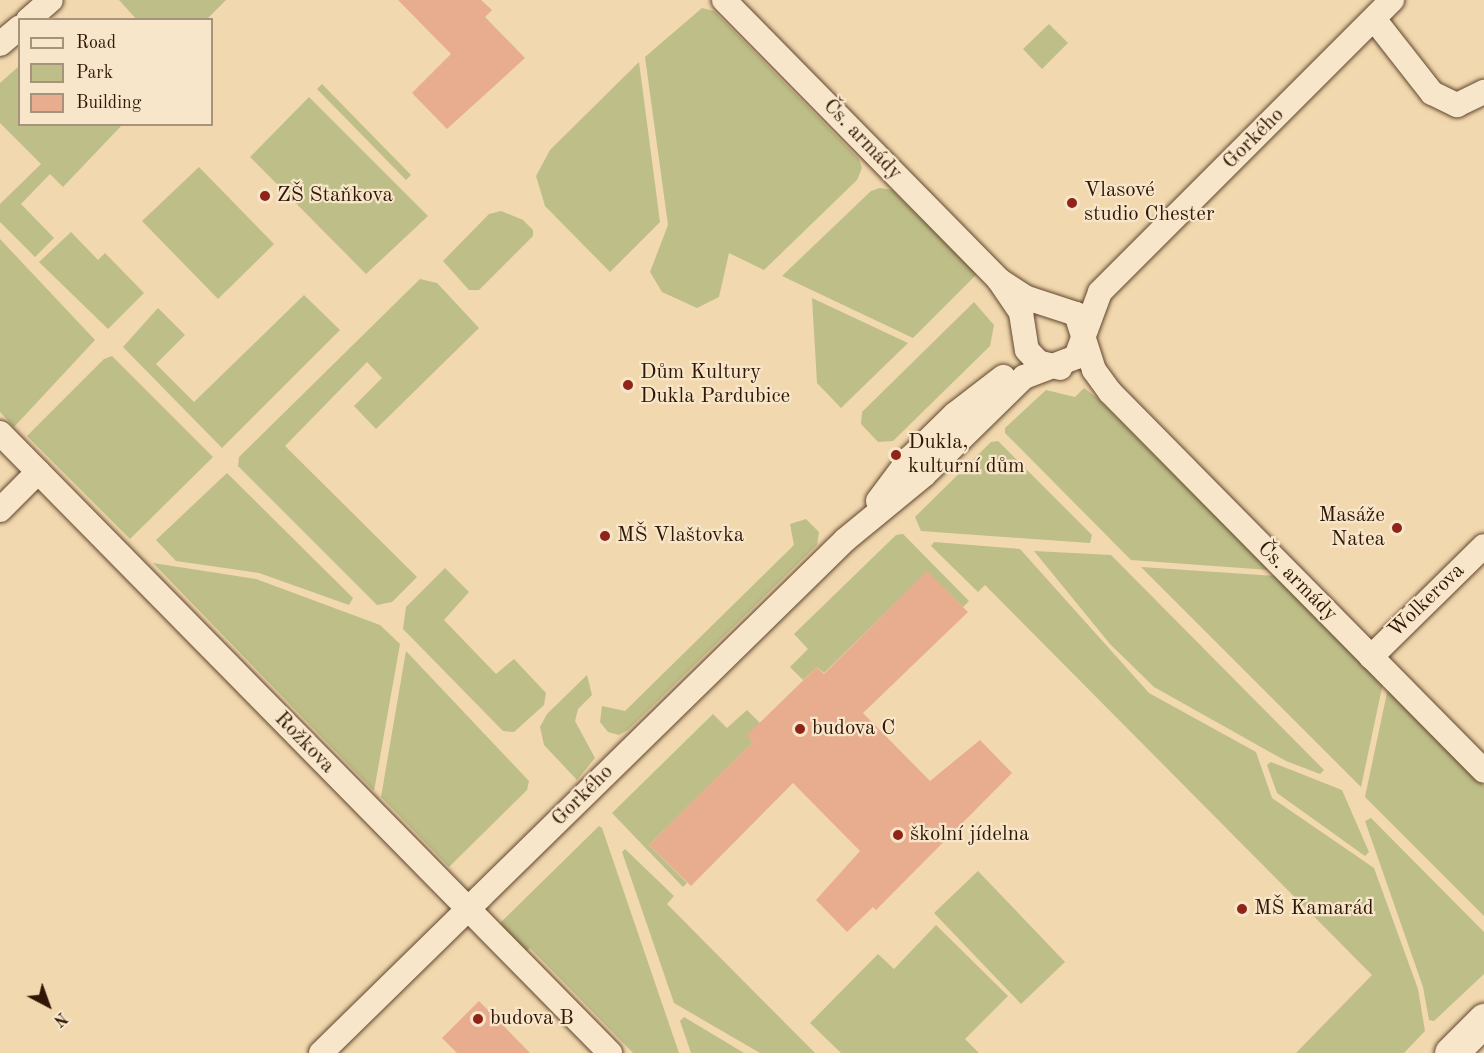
<!DOCTYPE html>
<meta charset="utf-8">
<style>
body{margin:0}
#map{position:relative;width:1484px;height:1053px;overflow:hidden;background:#f2d8ae;font-family:"Old Standard TT",serif}
div>[style]{position:absolute}
.green>*{inset:0;background:#bebe88}
.building>*{inset:0;background:#e7ad8e}
.roads{filter:drop-shadow(0 0 2px #60462f) drop-shadow(0 0 2px #60462f)}
.minor>*{height:24px;margin:-12px;padding:0 12px;transform-origin:12px;border-radius:12px;background:#f7e6ca}
.secondary>*{height:33px;margin:-16.5px;padding:0 16.5px;transform-origin:16.5px;border-radius:16.5px;background:#f7e6ca}
.dots>*{width:16px;height:16px;translate:-50% -50%;box-sizing:border-box;border:3px solid #f7e6ca;border-radius:50%}
span{translate:-50% -50%;white-space:nowrap;text-align:center;line-height:1.15;-webkit-text-stroke:4.5px #f7e6ca;paint-order:stroke}
.street-label{font-size:21px;color:#301605}
.poi-label{font-size:21px;color:#301605}
.left{translate:0 -50%;text-align:left}
.right{translate:-100% -50%;text-align:right}
.legend{position:absolute;left:18px;top:18px;width:195px;height:108px;box-sizing:border-box;background:#f7e6ca;border:2px solid #a7937b;margin:0;padding:8px 10px;list-style:none;font-size:18px;color:#301605}
.legend li{display:flex;align-items:center;gap:12px;height:30px}
.legend b{width:30px;border:2px solid #a7937b}
.north{position:absolute;left:18px;top:975px;width:60px;height:60px;-webkit-text-stroke:4px #f7e6ca;paint-order:stroke;rotate:139deg;font-size:16px;font-weight:700;line-height:24px;text-align:center;color:#301605}
.north::after{content:'';display:block;margin:auto;width:21px;height:27px;background:#301605;clip-path:polygon(50% 0,100% 100%,50% 72%,0 100%)}
</style>
<div id="map">
<div class="green">
<i style="clip-path:polygon(119px 0,226px 0,207px 19px,137px 20px)"></i>
<i style="clip-path:polygon(702px 8px,714px 11px,859px 159px,862px 168px,857px 180px,764px 270px,729px 253px,719px 297px,697px 308px,662px 292px,650px 272px,668px 225px,645px 57px)"></i>
<i style="clip-path:polygon(1049px 24px,1068px 43px,1042px 69px,1023px 49px)"></i>
<i style="clip-path:polygon(639px 62px,660px 222px,610px 272px,545px 206px,536px 176px,550px 150px)"></i>
<i style="clip-path:polygon(19px 66px,20px 124px,122px 125px,63px 187px,50px 174px,21px 204px,54px 238px,35px 257px,0 222px,0 204px,41px 164px,0 123px,0 83px)"></i>
<i style="clip-path:polygon(322px 84px,411px 175px,406px 180px,317px 89px)"></i>
<i style="clip-path:polygon(309px 97px,428px 216px,366px 274px,250px 157px)"></i>
<i style="clip-path:polygon(199px 167px,274px 244px,218px 299px,142px 221px)"></i>
<i style="clip-path:polygon(880px 188px,892px 190px,977px 274px,913px 338px,782px 276px,871px 191px)"></i>
<i style="clip-path:polygon(501px 211px,523px 220px,533px 230px,533px 236px,479px 290px,469px 290px,443px 261px,489px 214px)"></i>
<i style="clip-path:polygon(71px 232px,98px 260px,105px 253px,144px 293px,108px 329px,39px 262px)"></i>
<i style="clip-path:polygon(0 239px,95px 340px,14px 427px,0 412px)"></i>
<i style="clip-path:polygon(420px 279px,437px 283px,479px 328px,376px 429px,354px 406px,382px 378px,367px 362px,285px 446px,417px 577px,392px 602px,377px 605px,238px 466px,239px 457px)"></i>
<i style="clip-path:polygon(304px 295px,340px 330px,222px 448px,123px 347px,158px 308px,185px 335px,156px 364px,194px 402px)"></i>
<i style="clip-path:polygon(812px 298px,908px 343px,841px 408px,817px 383px)"></i>
<i style="clip-path:polygon(974px 302px,994px 325px,990px 346px,893px 441px,878px 442px,861px 424px,862px 412px)"></i>
<i style="clip-path:polygon(112px 356px,213px 457px,130px 539px,27px 436px,104px 359px)"></i>
<i style="clip-path:polygon(1084px 388px,1096px 397px,1269px 570px,1131px 560px,1005px 433px,1005px 428px,1046px 390px,1075px 397px)"></i>
<i style="clip-path:polygon(998px 441px,1092px 535px,1090px 543px,921px 531px,915px 517px,991px 442px)"></i>
<i style="clip-path:polygon(227px 473px,353px 598px,349px 605px,259px 573px,176px 561px,156px 540px)"></i>
<i style="clip-path:polygon(806px 519px,819px 532px,817px 545px,628px 730px,619px 735px,608px 732px,600px 722px,602px 706px,625px 711px,794px 545px,790px 524px)"></i>
<i style="clip-path:polygon(903px 534px,969px 601px,963px 607px,927px 572px,824px 673px,817px 667px,803px 680px,790px 667px,808px 649px,794px 634px,896px 535px)"></i>
<i style="clip-path:polygon(934px 542px,1020px 549px,1149px 693px,1256px 752px,1272px 798px,1374px 868px,1418px 989px,1425px 1031px,1404px 1053px,1296px 1053px,1372px 975px,985px 585px,978px 592px,931px 546px)"></i>
<i style="clip-path:polygon(1034px 551px,1111px 555px,1324px 770px,1320px 774px,1286px 761px,1154px 687px,1110px 644px)"></i>
<i style="clip-path:polygon(153px 563px,256px 579px,380px 625px,400px 644px,374px 791px)"></i>
<i style="clip-path:polygon(1141px 567px,1277px 576px,1383px 683px,1361px 787px)"></i>
<i style="clip-path:polygon(445px 568px,469px 592px,444px 620px,496px 674px,514px 659px,546px 693px,544px 705px,514px 732px,503px 731px,403px 629px,406px 607px)"></i>
<i style="clip-path:polygon(406px 651px,529px 781px,527px 790px,449px 867px,381px 797px)"></i>
<i style="clip-path:polygon(587px 675px,592px 695px,578px 709px,575px 721px,595px 758px,577px 780px,544px 745px,540px 727px,547px 714px)"></i>
<i style="clip-path:polygon(1388px 688px,1484px 786px,1484px 916px,1365px 797px)"></i>
<i style="clip-path:polygon(747px 710px,760px 723px,747px 736px,753px 742px,649px 845px,687px 883px,683px 887px,612px 813px,713px 714px,727px 728px)"></i>
<i style="clip-path:polygon(1271px 762px,1342px 790px,1369px 852px,1365px 856px,1277px 793px,1267px 765px)"></i>
<i style="clip-path:polygon(1371px 818px,1484px 932px,1484px 974px,1434px 1021px,1429px 1020px,1423px 987px,1365px 821px)"></i>
<i style="clip-path:polygon(599px 826px,602px 828px,679px 1053px,633px 1053px,530px 948px,523px 954px,497px 926px)"></i>
<i style="clip-path:polygon(625px 849px,674px 896px,667px 904px,815px 1053px,760px 1053px,674px 1003px,622px 852px)"></i>
<i style="clip-path:polygon(978px 871px,1065px 962px,1021px 1004px,934px 913px)"></i>
<i style="clip-path:polygon(936px 925px,1008px 996px,965px 1039px,979px 1053px,841px 1053px,810px 1023px,878px 954px,894px 969px)"></i>
<i style="clip-path:polygon(684px 1017px,744px 1053px,691px 1053px,680px 1021px)"></i>
</div>
<div class="building">
<i style="clip-path:polygon(398px 0,481px 0,492px 10px,485px 17px,525px 58px,447px 129px,412px 93px,451px 54px)"></i>
<i style="clip-path:polygon(927px 571px,968px 612px,863px 713px,930px 781px,980px 740px,1012px 773px,876px 910px,873px 907px,847px 932px,816px 900px,860px 851px,793px 783px,691px 886px,649px 845px,753px 742px,746px 736px,817px 667px,824px 674px)"></i>
<i style="clip-path:polygon(479px 1001px,530px 1053px,457px 1053px,442px 1038px)"></i>
</div>
<div class="roads">
<div class="minor">
<i style="left:724px;top:0;width:392px;rotate:45.5deg"></i>
<i style="left:999px;top:280px;width:40px;rotate:56deg"></i>
<i style="left:1021px;top:313px;width:37px;rotate:81deg"></i>
<i style="left:1027px;top:350px;width:16px;rotate:47deg"></i>
<i style="left:1038px;top:362px;width:23px;rotate:15deg"></i>
<i style="left:1374px;top:19px;width:94px;rotate:51.9deg"></i>
<i style="left:1432px;top:93px;width:28px;rotate:26deg"></i>
<i style="left:1457px;top:105px;width:30px;rotate:-26deg"></i>
<i style="left:28px;top:20px;width:30px;rotate:-41deg"></i>
<i style="left:0;top:44px;width:26px;rotate:-40deg"></i>
<i style="left:999px;top:280px;width:33px;rotate:33deg"></i>
<i style="left:1027px;top:298px;width:52px;rotate:18.1deg"></i>
<i style="left:1076px;top:314px;width:59px;rotate:72.2deg"></i>
<i style="left:1094px;top:370px;width:27px;rotate:54deg"></i>
<i style="left:1110px;top:392px;width:532px;rotate:45.38deg"></i>
<i style="left:0;top:433px;width:870px;rotate:45.47deg"></i>
<i style="left:878px;top:501px;width:54px;rotate:-53.3deg"></i>
<i style="left:910px;top:458px;width:63px;rotate:-44.4deg"></i>
<i style="left:955px;top:414px;width:61px;rotate:-37.6deg"></i>
<i style="left:0;top:510px;width:54px;rotate:-45deg"></i>
<i style="left:1371px;top:657px;width:158px;rotate:-44.5deg"></i>
<i style="left:321px;top:1053px;width:733px;rotate:-44.39deg"></i>
<i style="left:845px;top:540px;width:102px;rotate:-39.4deg"></i>
<i style="left:924px;top:475px;width:140px;rotate:-44.4deg"></i>
<i style="left:1024px;top:377px;width:56px;rotate:-21deg"></i>
<i style="left:1076px;top:357px;width:69px;rotate:-69.7deg"></i>
<i style="left:1100px;top:292px;width:413px;rotate:-45deg"></i>
</div>
<div class="secondary">
<i style="left:1451px;top:1053px;width:47px;rotate:-45deg"></i>
</div>
</div>
<div class="dots">
<i style="left:265px;top:196px;background:#8f2418"></i>
<i style="left:1072px;top:203px;background:#8f2418"></i>
<i style="left:628px;top:385px;background:#8f2418"></i>
<i style="left:896px;top:455px;background:#8f2418"></i>
<i style="left:1397px;top:528px;background:#8f2418"></i>
<i style="left:605px;top:536px;background:#8f2418"></i>
<i style="left:800px;top:729px;background:#8f2418"></i>
<i style="left:898px;top:835px;background:#8f2418"></i>
<i style="left:1242px;top:909px;background:#8f2418"></i>
<i style="left:478px;top:1019px;background:#8f2418"></i>
</div>
<div class="street-label">
<span style="left:1254px;top:139px;rotate:-45deg">Gorkého</span>
<span style="left:862px;top:140px;rotate:46deg">Čs. armády</span>
<span style="left:1297px;top:582px;rotate:45deg">Čs. armády</span>
<span style="left:1427px;top:601px;rotate:-44deg">Wolkerova</span>
<span style="left:304px;top:743px;rotate:46deg">Rožkova</span>
<span style="left:583px;top:796px;rotate:-45deg">Gorkého</span>
</div>
<div class="poi-label">
<span class="left" style="left:1084px;top:203px">Vlasové<br>studio Chester</span>
<span class="left" style="left:277px;top:196px">ZŠ Staňkova</span>
<span class="left" style="left:640px;top:385px">Dům Kultury<br>Dukla Pardubice</span>
<span class="left" style="left:908px;top:455px">Dukla,<br>kulturní dům</span>
<span class="right" style="left:1385px;top:528px">Masáže<br>Natea</span>
<span class="left" style="left:617px;top:536px">MŠ Vlaštovka</span>
<span class="left" style="left:812px;top:729px">budova C</span>
<span class="left" style="left:910px;top:835px">školní jídelna</span>
<span class="left" style="left:1254px;top:909px">MŠ Kamarád</span>
<span class="left" style="left:490px;top:1019px">budova B</span>
</div>
<ul class="legend">
<li><b style="height:8px;background:#f7e6ca"></b>Road</li>
<li><b style="height:16px;background:#bebe88"></b>Park</li>
<li><b style="height:16px;background:#e7ad8e"></b>Building</li>
</ul>
<div class="north">N</div>
</div>
